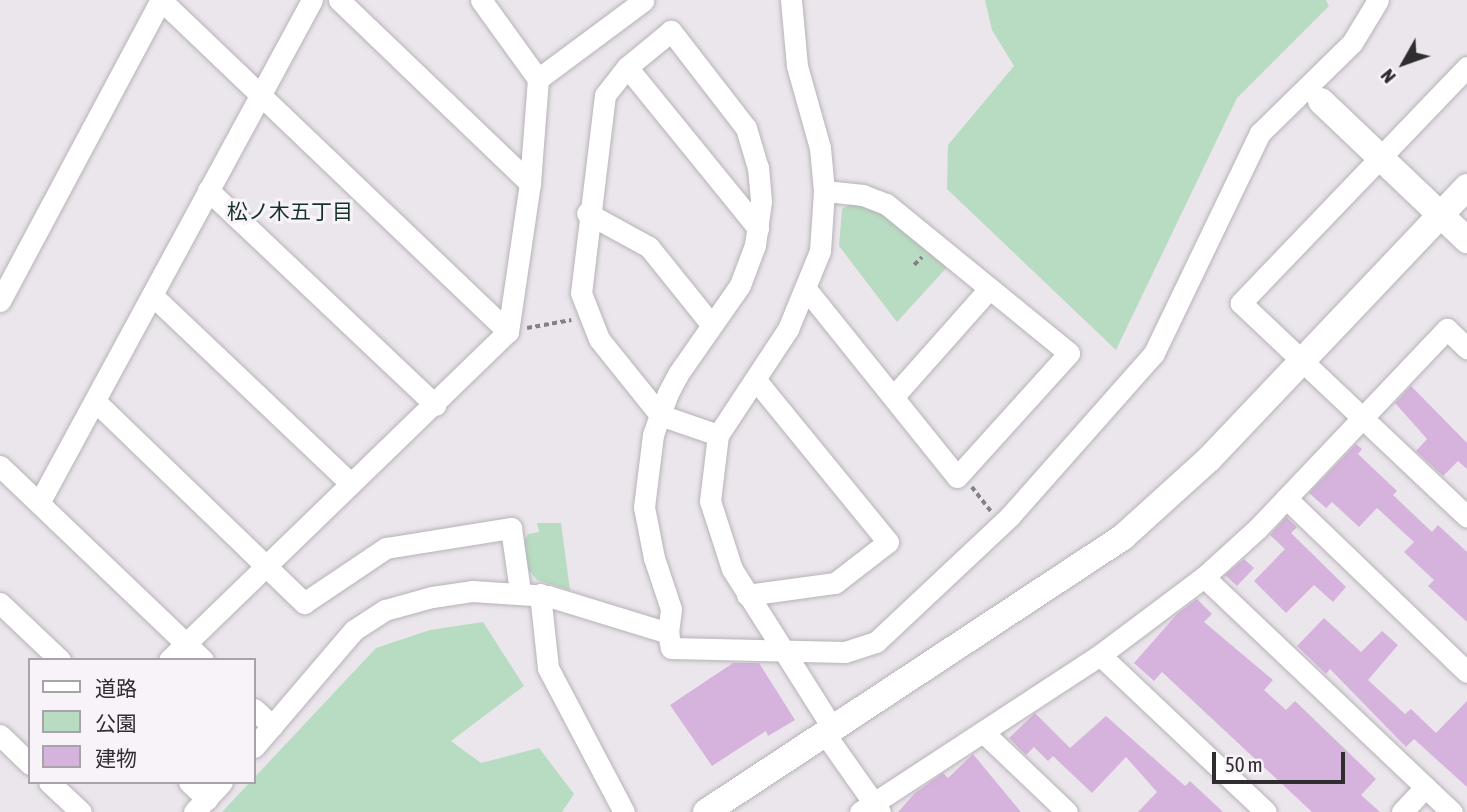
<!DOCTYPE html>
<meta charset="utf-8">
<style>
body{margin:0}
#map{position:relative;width:1467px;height:812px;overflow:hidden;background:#ebe5ec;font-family:"Asap Condensed","Noto Sans JP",sans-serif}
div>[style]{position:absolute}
.green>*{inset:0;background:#b8dcc2}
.building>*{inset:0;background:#d6b3dd}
.path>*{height:3.5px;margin-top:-1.75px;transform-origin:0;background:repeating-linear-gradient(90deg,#848085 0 5px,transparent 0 8.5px)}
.roads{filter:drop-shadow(0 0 2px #b7b2b8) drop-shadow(0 0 2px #b7b2b8)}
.minor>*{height:21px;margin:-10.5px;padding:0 10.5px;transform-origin:10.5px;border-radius:10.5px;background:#fff}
.tertiary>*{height:26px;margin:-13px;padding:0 13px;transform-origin:13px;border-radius:13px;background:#fff}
span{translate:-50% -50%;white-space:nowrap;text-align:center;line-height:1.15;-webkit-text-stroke:6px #f8f2f9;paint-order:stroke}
.neighbourhood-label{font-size:21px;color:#143229}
.legend{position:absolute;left:28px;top:658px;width:228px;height:126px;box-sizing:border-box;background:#f8f2f9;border:2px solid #a8a3a9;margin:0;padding:9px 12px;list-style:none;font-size:21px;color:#2f2d30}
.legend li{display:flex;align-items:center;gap:14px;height:35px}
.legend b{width:35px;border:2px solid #a8a3a9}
.north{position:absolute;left:1369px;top:28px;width:70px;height:70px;-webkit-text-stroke:5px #f8f2f9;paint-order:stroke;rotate:230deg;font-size:19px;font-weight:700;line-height:28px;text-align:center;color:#2f2d30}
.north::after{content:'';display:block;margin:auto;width:24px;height:32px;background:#2f2d30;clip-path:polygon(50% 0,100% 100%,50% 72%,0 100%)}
.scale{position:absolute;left:1212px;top:752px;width:133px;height:32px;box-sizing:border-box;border:4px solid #2f2d30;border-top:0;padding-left:9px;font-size:21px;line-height:24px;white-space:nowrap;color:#2f2d30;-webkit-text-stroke:5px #f8f2f9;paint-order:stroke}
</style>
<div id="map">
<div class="green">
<i style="clip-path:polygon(985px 0,1326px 0,1329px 6px,1237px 98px,1116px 350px,947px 189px,948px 145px,1014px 66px,992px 30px)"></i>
<i style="clip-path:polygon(856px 201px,883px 208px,949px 265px,897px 322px,839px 246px,842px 209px)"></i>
<i style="clip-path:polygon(537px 523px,561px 523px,570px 590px,537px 580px,526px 567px,522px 544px,528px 534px,539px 532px)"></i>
<i style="clip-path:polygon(483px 622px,524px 686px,451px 741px,481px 763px,539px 748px,574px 794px,562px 812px,222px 812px,376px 648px,430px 630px)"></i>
</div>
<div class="building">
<i style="clip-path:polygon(1411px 386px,1467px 443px,1467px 469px,1458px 461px,1443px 476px,1416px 451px,1427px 439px,1395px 403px)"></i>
<i style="clip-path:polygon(1356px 444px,1362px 449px,1358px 454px,1397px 491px,1393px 495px,1432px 532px,1438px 525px,1467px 552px,1467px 622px,1428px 586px,1434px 580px,1404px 552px,1414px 542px,1377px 508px,1359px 527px,1332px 502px,1326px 508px,1309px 493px)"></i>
<i style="clip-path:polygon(1286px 517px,1297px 527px,1291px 533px,1346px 587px,1333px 602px,1314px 585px,1286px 613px,1254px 581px,1285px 549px,1270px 535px)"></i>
<i style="clip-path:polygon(1244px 559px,1254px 568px,1237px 586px,1225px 575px)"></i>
<i style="clip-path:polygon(1197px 599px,1212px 614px,1204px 622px,1273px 680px,1264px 690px,1286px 710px,1295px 701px,1376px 779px,1361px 795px,1380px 812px,1312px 812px,1162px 672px,1154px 681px,1134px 663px,1177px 614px)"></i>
<i style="clip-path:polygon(1324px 618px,1361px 652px,1382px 631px,1398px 645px,1368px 680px,1405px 714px,1411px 709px,1436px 733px,1467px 701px,1467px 787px,1414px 739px,1406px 747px,1330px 669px,1326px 674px,1297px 646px)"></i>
<i style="clip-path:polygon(733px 663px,759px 663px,795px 720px,768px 736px,766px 731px,712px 766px,670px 705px)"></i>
<i style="clip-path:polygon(1035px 713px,1070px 748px,1106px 716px,1185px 786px,1190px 781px,1223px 812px,1138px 812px,1157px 792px,1126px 757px,1092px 793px,1053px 756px,1048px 761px,1034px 747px,1026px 755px,1009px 738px)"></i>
<i style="clip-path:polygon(973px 754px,1021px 812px,898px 812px,915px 793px,943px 773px,948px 778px)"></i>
</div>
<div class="path">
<i style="left:914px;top:265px;width:11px;rotate:-45deg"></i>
<i style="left:527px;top:328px;width:45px;rotate:-10.3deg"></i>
<i style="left:972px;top:487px;width:31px;rotate:52deg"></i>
</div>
<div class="roads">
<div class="minor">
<i style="left:161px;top:0;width:480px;rotate:43.7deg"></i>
<i style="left:339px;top:0;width:265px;rotate:43.8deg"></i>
<i style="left:481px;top:0;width:97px;rotate:54.2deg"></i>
<i style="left:791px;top:0;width:66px;rotate:84.8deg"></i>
<i style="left:797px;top:66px;width:85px;rotate:74.3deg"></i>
<i style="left:820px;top:148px;width:43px;rotate:84.7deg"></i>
<i style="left:824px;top:191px;width:60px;rotate:93.8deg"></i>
<i style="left:820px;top:251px;width:84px;rotate:112.3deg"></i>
<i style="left:788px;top:329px;width:127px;rotate:123.4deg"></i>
<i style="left:718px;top:435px;width:66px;rotate:96.9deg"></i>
<i style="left:710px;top:501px;width:71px;rotate:72.1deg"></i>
<i style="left:732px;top:569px;width:189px;rotate:57.7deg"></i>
<i style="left:627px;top:67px;width:208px;rotate:50.9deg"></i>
<i style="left:1467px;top:67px;width:327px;rotate:133.8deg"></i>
<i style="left:1241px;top:303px;width:311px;rotate:43.4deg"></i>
<i style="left:208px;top:190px;width:313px;rotate:43.4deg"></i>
<i style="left:587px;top:213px;width:71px;rotate:28.7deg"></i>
<i style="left:649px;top:247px;width:99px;rotate:51.2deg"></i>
<i style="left:806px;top:289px;width:241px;rotate:51.2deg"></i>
<i style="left:957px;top:477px;width:167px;rotate:-47.9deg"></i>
<i style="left:1069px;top:353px;width:236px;rotate:-140.8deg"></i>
<i style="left:886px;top:204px;width:25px;rotate:-159deg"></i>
<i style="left:863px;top:195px;width:39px;rotate:-174deg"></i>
<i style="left:152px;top:295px;width:274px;rotate:43.5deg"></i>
<i style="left:0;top:301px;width:341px;rotate:-61.9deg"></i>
<i style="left:894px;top:396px;width:144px;rotate:-48.4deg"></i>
<i style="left:95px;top:401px;width:291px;rotate:44deg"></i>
<i style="left:304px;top:603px;width:99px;rotate:-33.9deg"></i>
<i style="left:386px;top:548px;width:127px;rotate:-9.1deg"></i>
<i style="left:511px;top:528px;width:64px;rotate:81.9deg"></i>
<i style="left:0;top:466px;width:281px;rotate:43.7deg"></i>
<i style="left:1286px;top:498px;width:251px;rotate:43.9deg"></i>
<i style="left:39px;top:503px;width:572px;rotate:-61.51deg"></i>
<i style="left:1204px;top:577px;width:342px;rotate:43.5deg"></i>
<i style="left:540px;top:594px;width:74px;rotate:83.8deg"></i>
<i style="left:548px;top:668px;width:163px;rotate:62.2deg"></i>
<i style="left:747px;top:595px;width:89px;rotate:-7.8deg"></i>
<i style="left:835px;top:583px;width:67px;rotate:-37.7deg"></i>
<i style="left:888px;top:542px;width:210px;rotate:-129.2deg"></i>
<i style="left:0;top:603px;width:83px;rotate:43.5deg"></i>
<i style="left:668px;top:633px;width:24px;rotate:-83deg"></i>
<i style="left:671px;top:609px;width:54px;rotate:-108.4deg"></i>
<i style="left:654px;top:558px;width:52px;rotate:-101.1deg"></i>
<i style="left:644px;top:507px;width:73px;rotate:-82.9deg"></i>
<i style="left:653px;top:435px;width:21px;rotate:-71deg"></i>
<i style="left:660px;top:415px;width:23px;rotate:-70deg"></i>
<i style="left:668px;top:393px;width:21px;rotate:-62deg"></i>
<i style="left:678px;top:374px;width:108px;rotate:-55.1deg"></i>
<i style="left:740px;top:285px;width:43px;rotate:-69.4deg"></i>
<i style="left:755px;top:245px;width:44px;rotate:-82.2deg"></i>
<i style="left:761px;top:201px;width:33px;rotate:-95deg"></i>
<i style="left:758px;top:168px;width:42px;rotate:-106.7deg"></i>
<i style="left:746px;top:128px;width:123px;rotate:-127.7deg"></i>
<i style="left:671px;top:31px;width:57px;rotate:140.7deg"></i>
<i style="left:627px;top:67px;width:36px;rotate:128deg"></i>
<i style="left:605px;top:95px;width:199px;rotate:96.9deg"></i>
<i style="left:581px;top:293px;width:49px;rotate:68.6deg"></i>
<i style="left:599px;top:339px;width:97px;rotate:51.2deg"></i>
<i style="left:660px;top:415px;width:61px;rotate:19deg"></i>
<i style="left:1100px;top:655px;width:228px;rotate:43.4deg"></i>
<i style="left:169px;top:660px;width:472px;rotate:-44.1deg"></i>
<i style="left:508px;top:332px;width:151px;rotate:-81.6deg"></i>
<i style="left:530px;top:183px;width:104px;rotate:-85.6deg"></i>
<i style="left:538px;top:79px;width:131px;rotate:-36.6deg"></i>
<i style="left:254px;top:709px;width:25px;rotate:43deg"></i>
<i style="left:983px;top:732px;width:116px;rotate:43.6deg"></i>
<i style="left:825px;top:734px;width:95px;rotate:54.8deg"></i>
<i style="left:0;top:735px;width:42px;rotate:44deg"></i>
<i style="left:254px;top:747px;width:154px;rotate:-49.5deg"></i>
<i style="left:354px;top:630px;width:37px;rotate:-33deg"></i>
<i style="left:385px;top:610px;width:49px;rotate:-15.5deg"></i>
<i style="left:432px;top:597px;width:40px;rotate:-8.5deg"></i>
<i style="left:472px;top:591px;width:76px;rotate:3.8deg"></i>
<i style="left:548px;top:596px;width:126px;rotate:17.1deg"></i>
<i style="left:668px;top:633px;width:15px;rotate:79deg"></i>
<i style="left:671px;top:648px;width:174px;rotate:1.3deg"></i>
<i style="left:845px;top:652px;width:33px;rotate:-18deg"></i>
<i style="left:876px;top:642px;width:184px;rotate:-43.2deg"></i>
<i style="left:1010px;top:516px;width:217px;rotate:-48.5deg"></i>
<i style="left:1154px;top:353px;width:244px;rotate:-64.3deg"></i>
<i style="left:1260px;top:133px;width:129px;rotate:-44.4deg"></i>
<i style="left:1352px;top:43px;width:50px;rotate:-58.8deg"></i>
<i style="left:49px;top:782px;width:44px;rotate:43.2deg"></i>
<i style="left:189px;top:782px;width:25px;rotate:43deg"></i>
<i style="left:194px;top:812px;width:41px;rotate:-47deg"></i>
<i style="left:860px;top:812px;width:287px;rotate:-33.2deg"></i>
<i style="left:1100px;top:655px;width:130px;rotate:-36.9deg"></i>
<i style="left:1204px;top:577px;width:72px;rotate:-42.2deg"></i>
<i style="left:1257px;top:529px;width:276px;rotate:-46.5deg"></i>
<i style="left:1447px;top:329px;width:28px;rotate:44deg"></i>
<i style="left:1402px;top:812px;width:34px;rotate:-47deg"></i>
</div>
<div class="tertiary">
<i style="left:1321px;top:101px;width:202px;rotate:43.6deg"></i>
<i style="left:706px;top:812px;width:500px;rotate:-33.4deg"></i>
<i style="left:1123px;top:537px;width:116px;rotate:-42.2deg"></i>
<i style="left:1209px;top:459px;width:375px;rotate:-46.5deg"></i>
</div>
</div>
<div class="neighbourhood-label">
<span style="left:290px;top:211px">松ノ木五丁目</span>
</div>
<ul class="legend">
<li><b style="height:9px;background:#fff"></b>道路</li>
<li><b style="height:19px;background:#b8dcc2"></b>公園</li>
<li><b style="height:19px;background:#d6b3dd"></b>建物</li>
</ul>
<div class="north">N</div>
<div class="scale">50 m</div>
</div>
